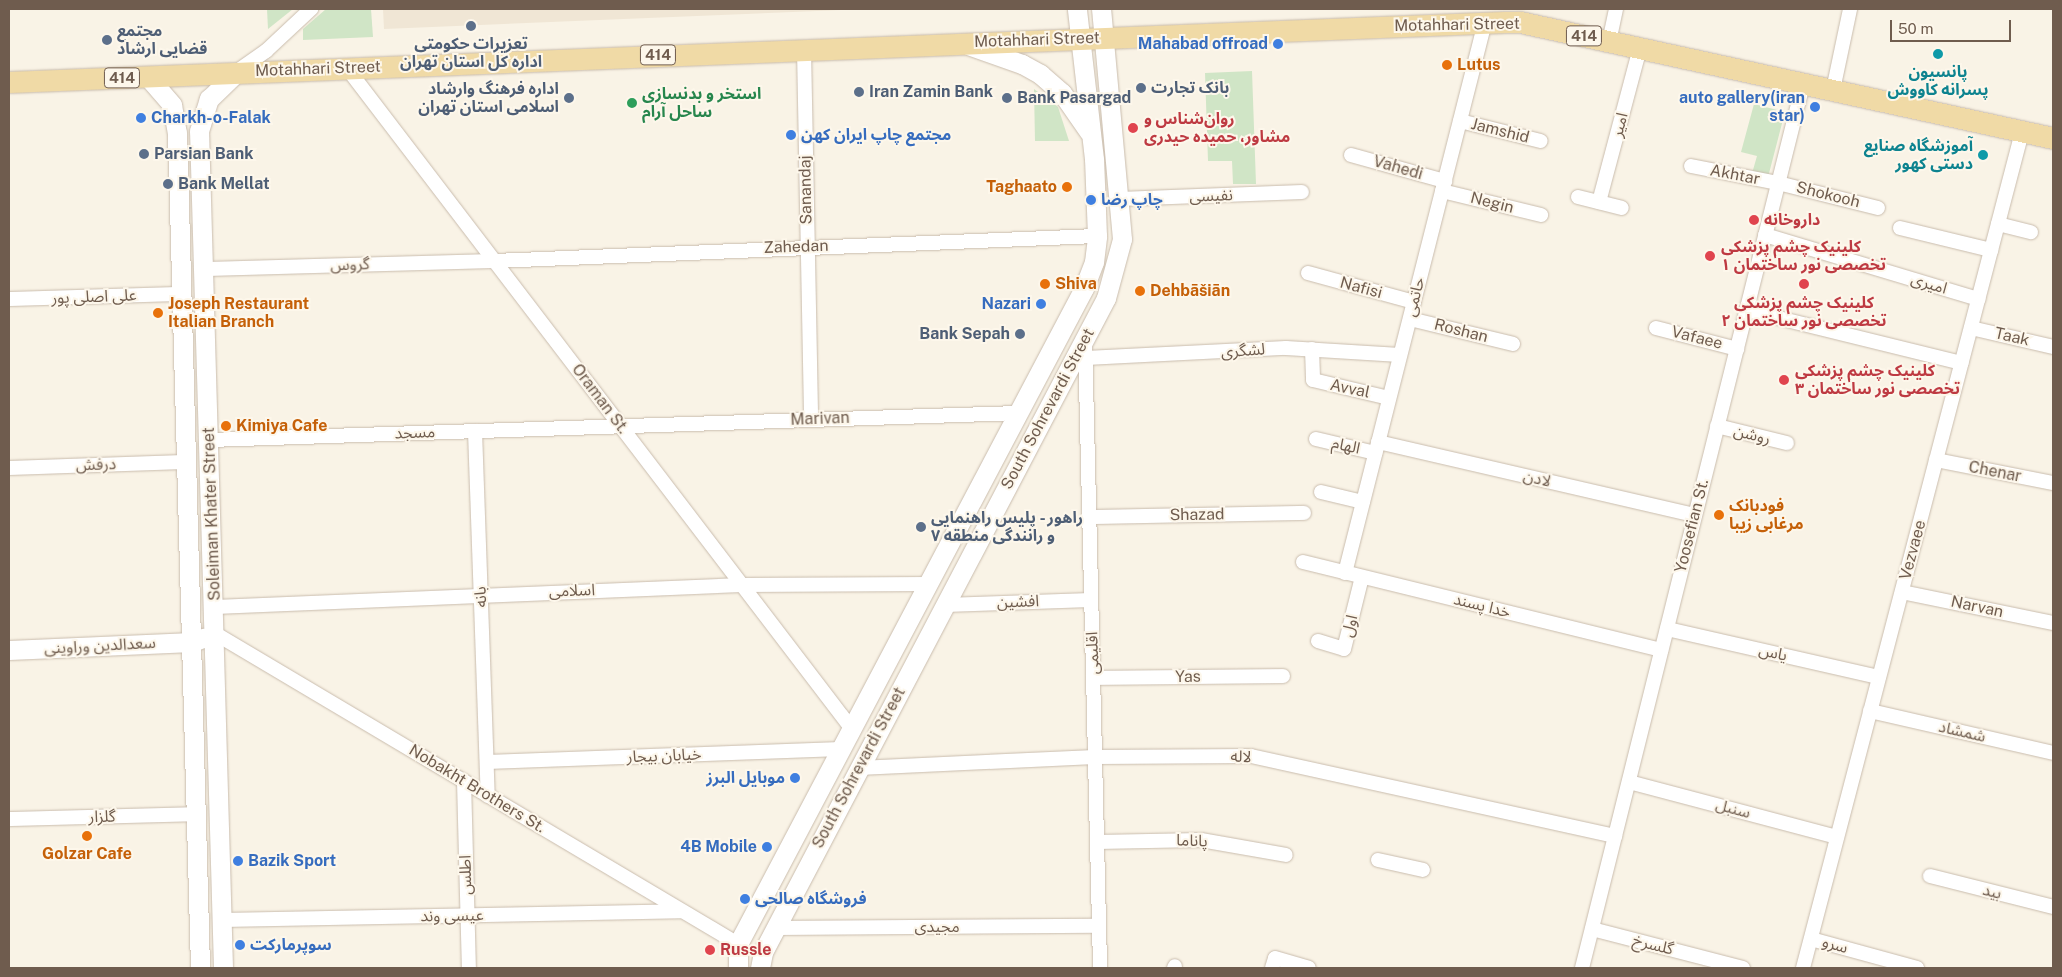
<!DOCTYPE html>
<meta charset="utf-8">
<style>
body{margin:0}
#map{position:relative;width:2062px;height:977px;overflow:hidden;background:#f9f3e6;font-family:"Public Sans","Noto Sans Arabic",sans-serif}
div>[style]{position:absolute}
.residential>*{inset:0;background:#f0e6d5}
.green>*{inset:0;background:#d0e5c6}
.roads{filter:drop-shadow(0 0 1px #c9bcad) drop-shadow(0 0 1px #c9bcad)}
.minor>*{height:14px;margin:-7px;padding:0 7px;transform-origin:7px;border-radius:7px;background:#fff}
.secondary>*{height:19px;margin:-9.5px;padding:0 9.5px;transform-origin:9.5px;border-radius:9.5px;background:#fff}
.primary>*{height:21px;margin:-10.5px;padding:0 10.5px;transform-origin:10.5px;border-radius:10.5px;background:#f0daa6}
.dots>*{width:14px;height:14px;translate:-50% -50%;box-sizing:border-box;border:2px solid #fdf7eb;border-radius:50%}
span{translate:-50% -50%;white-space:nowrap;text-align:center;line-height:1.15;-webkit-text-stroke:4px #fdf7eb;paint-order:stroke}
.shield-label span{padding:1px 4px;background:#fdf7eb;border:1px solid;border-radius:4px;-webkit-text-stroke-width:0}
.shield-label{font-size:15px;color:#6f5c4e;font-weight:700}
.street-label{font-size:16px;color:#6f5c4e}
.service-label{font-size:16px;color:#4e5e75;font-weight:700}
.left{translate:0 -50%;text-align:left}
.right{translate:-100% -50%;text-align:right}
.shop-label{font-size:16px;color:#366cbe;font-weight:700}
.food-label{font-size:16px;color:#c56008;font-weight:700}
.culture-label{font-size:16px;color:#0d838f;font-weight:700}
.leisure-label{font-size:16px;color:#27864d;font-weight:700}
.health-label{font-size:16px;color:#be3a42;font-weight:700}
.frame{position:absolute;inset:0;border:10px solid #6f5c4e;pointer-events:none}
.scale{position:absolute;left:1890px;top:20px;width:121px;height:22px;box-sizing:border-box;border:2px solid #6f5c4e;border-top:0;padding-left:6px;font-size:15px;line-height:18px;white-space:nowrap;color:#6f5c4e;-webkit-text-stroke:4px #fdf7eb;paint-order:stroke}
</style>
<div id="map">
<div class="residential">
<i style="clip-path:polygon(383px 9px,866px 9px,384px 29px)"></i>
</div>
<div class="green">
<i style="clip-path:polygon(267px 9px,293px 9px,268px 29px)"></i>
<i style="clip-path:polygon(326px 9px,371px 9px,373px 37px,303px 40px,303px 29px)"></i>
<i style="clip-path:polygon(1252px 71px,1256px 184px,1233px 184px,1232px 161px,1208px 161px,1205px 73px)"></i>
<i style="clip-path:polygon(1034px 89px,1058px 107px,1069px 141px,1035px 141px)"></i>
<i style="clip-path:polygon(1754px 104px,1785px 112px,1767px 181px,1751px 177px,1757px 156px,1741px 152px)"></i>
</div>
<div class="roads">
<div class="minor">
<i style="left:1609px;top:42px;width:34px;rotate:-78deg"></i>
<i style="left:804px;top:49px;width:371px;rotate:88.9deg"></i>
<i style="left:347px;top:68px;width:832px;rotate:52.62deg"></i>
<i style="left:236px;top:72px;width:37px;rotate:-35deg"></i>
<i style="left:266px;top:51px;width:62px;rotate:-43deg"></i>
<i style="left:1833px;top:90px;width:83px;rotate:-78.1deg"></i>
<i style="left:1460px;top:121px;width:83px;rotate:13.9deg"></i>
<i style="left:1351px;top:155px;width:98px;rotate:15.5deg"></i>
<i style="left:1691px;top:166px;width:89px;rotate:11.1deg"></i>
<i style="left:1778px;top:183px;width:103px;rotate:14deg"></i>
<i style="left:1442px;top:191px;width:102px;rotate:13.6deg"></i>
<i style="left:1578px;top:197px;width:45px;rotate:14deg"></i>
<i style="left:1120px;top:199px;width:182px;rotate:-2.2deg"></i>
<i style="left:1599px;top:202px;width:159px;rotate:-75.1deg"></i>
<i style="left:1998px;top:224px;width:34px;rotate:14deg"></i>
<i style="left:1900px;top:228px;width:94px;rotate:13.6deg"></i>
<i style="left:1765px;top:235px;width:223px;rotate:16.7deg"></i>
<i style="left:205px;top:269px;width:290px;rotate:-1.6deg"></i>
<i style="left:495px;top:261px;width:603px;rotate:-2.38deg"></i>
<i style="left:1308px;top:273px;width:110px;rotate:15.3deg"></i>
<i style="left:9px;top:299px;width:170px;rotate:-1.7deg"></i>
<i style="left:1746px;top:310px;width:222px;rotate:13.8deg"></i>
<i style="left:1410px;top:319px;width:106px;rotate:13.6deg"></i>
<i style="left:1656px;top:328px;width:84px;rotate:14.5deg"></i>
<i style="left:1971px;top:328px;width:84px;rotate:13deg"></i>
<i style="left:1085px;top:339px;width:629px;rotate:88.63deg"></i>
<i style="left:1312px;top:349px;width:31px;rotate:88deg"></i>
<i style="left:1313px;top:380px;width:78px;rotate:13.3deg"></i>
<i style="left:1086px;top:358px;width:200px;rotate:-2.9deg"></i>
<i style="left:1286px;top:348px;width:114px;rotate:3.5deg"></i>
<i style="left:1717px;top:426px;width:72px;rotate:13.7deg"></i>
<i style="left:475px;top:431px;width:365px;rotate:88deg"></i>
<i style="left:1316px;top:439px;width:61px;rotate:13.3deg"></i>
<i style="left:209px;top:440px;width:810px;rotate:-1.91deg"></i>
<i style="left:1378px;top:442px;width:325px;rotate:13deg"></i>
<i style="left:1936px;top:460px;width:119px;rotate:11.1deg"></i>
<i style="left:9px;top:468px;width:175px;rotate:-2deg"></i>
<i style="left:1321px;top:492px;width:43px;rotate:13.4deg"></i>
<i style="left:1089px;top:517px;width:215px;rotate:-1.1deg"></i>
<i style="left:1303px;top:562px;width:369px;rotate:13.8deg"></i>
<i style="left:1345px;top:573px;width:569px;rotate:-75.74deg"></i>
<i style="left:1902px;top:592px;width:154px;rotate:11.6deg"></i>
<i style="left:945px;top:605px;width:146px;rotate:-2deg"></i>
<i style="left:215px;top:607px;width:527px;rotate:-2.39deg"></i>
<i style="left:742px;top:585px;width:187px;rotate:-0.3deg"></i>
<i style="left:1667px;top:629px;width:217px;rotate:12.8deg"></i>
<i style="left:216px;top:634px;width:607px;rotate:30.7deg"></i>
<i style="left:1318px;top:641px;width:27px;rotate:17deg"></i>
<i style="left:1344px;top:649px;width:74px;rotate:-76deg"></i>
<i style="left:1093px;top:678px;width:190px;rotate:-0.6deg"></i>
<i style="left:1870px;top:711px;width:188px;rotate:12.9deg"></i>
<i style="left:487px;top:762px;width:354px;rotate:-2.1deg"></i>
<i style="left:859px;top:768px;width:236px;rotate:-2.7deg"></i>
<i style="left:1095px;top:757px;width:156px;rotate:-0.4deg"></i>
<i style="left:1251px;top:756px;width:373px;rotate:12.4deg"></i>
<i style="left:464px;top:781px;width:187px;rotate:88.5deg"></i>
<i style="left:1629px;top:782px;width:215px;rotate:14.8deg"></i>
<i style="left:9px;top:819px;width:186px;rotate:-1.5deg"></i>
<i style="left:1097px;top:842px;width:104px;rotate:-1.1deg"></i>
<i style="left:1201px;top:840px;width:86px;rotate:10deg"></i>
<i style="left:1378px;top:860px;width:46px;rotate:12.5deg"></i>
<i style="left:1930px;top:876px;width:127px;rotate:14.1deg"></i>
<i style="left:222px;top:920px;width:459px;rotate:-1.1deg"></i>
<i style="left:775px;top:928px;width:324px;rotate:-0.4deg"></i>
<i style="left:1592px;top:929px;width:156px;rotate:14.5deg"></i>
<i style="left:1811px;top:939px;width:110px;rotate:15.3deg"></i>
<i style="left:1174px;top:968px;width:2px;rotate:-63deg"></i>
<i style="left:1272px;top:968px;width:10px;rotate:-73deg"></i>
<i style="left:1275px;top:958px;width:35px;rotate:16deg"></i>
<i style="left:1582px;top:968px;width:911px;rotate:-75.96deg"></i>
<i style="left:1803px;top:968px;width:864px;rotate:-75.32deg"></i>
</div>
<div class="secondary">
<i style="left:968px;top:45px;width:57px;rotate:19.4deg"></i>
<i style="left:1022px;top:64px;width:21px;rotate:29deg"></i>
<i style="left:1040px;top:74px;width:29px;rotate:41deg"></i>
<i style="left:1062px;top:93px;width:47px;rotate:55.3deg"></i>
<i style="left:148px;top:77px;width:37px;rotate:49deg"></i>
<i style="left:172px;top:105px;width:28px;rotate:80deg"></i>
<i style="left:177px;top:133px;width:835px;rotate:88.42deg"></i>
<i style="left:9px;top:650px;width:183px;rotate:-2.5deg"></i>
<i style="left:192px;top:642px;width:12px;rotate:-20deg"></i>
<i style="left:223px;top:968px;width:837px;rotate:-91.64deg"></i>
<i style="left:199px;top:131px;width:34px;rotate:-73deg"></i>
<i style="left:209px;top:99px;width:37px;rotate:-44deg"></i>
<i style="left:738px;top:968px;width:24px;rotate:-90deg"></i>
<i style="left:738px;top:944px;width:742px;rotate:-62.19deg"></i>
<i style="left:1084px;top:288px;width:28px;rotate:-69deg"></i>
<i style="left:1094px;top:262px;width:26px;rotate:-83deg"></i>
<i style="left:1097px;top:236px;width:77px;rotate:-92.2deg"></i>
<i style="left:1094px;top:159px;width:151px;rotate:-96.5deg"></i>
<i style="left:760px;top:968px;width:16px;rotate:-79deg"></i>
<i style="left:763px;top:952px;width:738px;rotate:-62.32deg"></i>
<i style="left:1106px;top:298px;width:61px;rotate:-74.8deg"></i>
<i style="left:1122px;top:239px;width:231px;rotate:-95.2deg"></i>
</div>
<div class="primary">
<i style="left:9px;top:82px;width:1497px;rotate:-2.3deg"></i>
<i style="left:1505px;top:22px;width:15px"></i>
<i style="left:1520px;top:22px;width:545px;rotate:12.28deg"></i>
</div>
</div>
<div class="dots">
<i style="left:471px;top:26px;background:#5c6f8a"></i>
<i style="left:107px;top:40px;background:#5c6f8a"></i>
<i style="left:1278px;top:44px;background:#3f7fe0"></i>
<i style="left:1938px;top:54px;background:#0f9aa8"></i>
<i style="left:1447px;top:65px;background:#e8710a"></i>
<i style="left:1141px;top:88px;background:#5c6f8a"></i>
<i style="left:859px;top:92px;background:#5c6f8a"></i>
<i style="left:569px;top:98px;background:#5c6f8a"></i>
<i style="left:1007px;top:98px;background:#5c6f8a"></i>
<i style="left:632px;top:103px;background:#2e9e5b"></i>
<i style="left:1815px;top:107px;background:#3f7fe0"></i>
<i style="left:141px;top:118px;background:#3f7fe0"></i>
<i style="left:1133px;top:128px;background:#e0444e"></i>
<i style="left:791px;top:135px;background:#3f7fe0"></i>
<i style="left:144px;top:154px;background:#5c6f8a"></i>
<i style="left:1983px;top:155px;background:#0f9aa8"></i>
<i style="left:168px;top:184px;background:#5c6f8a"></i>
<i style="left:1067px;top:187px;background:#e8710a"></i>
<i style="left:1091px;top:200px;background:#3f7fe0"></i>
<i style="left:1754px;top:220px;background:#e0444e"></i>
<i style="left:1710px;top:256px;background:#e0444e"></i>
<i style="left:1045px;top:284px;background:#e8710a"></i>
<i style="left:1804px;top:284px;background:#e0444e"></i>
<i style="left:1140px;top:291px;background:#e8710a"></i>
<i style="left:1041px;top:304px;background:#3f7fe0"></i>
<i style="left:158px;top:313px;background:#e8710a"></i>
<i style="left:1020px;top:334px;background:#5c6f8a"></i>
<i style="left:1784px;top:380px;background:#e0444e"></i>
<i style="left:226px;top:426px;background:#e8710a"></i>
<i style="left:1719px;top:515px;background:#e8710a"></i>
<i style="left:921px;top:527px;background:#5c6f8a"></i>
<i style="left:795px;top:778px;background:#3f7fe0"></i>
<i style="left:87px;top:836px;background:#e8710a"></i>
<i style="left:767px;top:847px;background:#3f7fe0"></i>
<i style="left:238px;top:861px;background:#3f7fe0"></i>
<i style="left:745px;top:899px;background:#3f7fe0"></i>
<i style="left:240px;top:945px;background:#3f7fe0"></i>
<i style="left:710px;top:950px;background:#e0444e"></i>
</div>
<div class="shield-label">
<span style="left:1584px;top:36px">414</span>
<span style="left:658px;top:55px">414</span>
<span style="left:122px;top:78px">414</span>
</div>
<div class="street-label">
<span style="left:1457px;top:25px;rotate:-1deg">Motahhari Street</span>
<span style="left:1037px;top:40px;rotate:-2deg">Motahhari Street</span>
<span style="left:318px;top:69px;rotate:-2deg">Motahhari Street</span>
<span style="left:1620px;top:125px;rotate:-75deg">امیر</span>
<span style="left:1500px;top:131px;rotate:14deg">Jamshid</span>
<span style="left:1398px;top:168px;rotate:16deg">Vahedi</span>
<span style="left:1735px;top:175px;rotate:11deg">Akhtar</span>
<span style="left:806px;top:190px;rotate:-91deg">Sanandaj</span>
<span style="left:1828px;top:195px;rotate:14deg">Shokooh</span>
<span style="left:1211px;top:196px;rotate:-2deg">نفیسی</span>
<span style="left:1492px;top:203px;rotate:14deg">Negin</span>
<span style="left:796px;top:247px;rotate:-2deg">Zahedan</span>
<span style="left:350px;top:265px;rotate:-2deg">گروس</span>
<span style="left:1929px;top:284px;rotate:17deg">امیری</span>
<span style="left:1361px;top:288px;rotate:15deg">Nafisi</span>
<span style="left:94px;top:297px;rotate:-2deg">علی اصلی پور</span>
<span style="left:1415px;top:297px;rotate:-76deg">حاتمی</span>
<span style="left:1461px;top:331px;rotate:14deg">Roshan</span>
<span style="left:2012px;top:337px;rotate:13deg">Taak</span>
<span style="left:1697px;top:338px;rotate:14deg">Vafaee</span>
<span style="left:1243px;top:351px;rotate:-4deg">لشگری</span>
<span style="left:1350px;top:389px;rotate:12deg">Avval</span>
<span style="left:600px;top:399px;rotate:53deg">Oraman St.</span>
<span style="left:1048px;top:409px;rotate:-62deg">South Sohrevardi Street</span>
<span style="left:820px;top:419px;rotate:-2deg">Marivan</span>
<span style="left:415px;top:433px;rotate:-2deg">مسجد</span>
<span style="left:1752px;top:435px;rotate:14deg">روشن</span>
<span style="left:1346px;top:446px;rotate:13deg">الهام</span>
<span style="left:96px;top:465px;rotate:-2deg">درفش</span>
<span style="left:1995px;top:472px;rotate:11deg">Chenar</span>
<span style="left:1537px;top:479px;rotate:13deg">لادن</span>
<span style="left:212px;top:514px;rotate:-92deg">Soleiman Khater Street</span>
<span style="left:1197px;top:515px;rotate:-1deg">Shazad</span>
<span style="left:1692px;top:526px;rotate:-76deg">Yoosefian St.</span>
<span style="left:1913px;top:550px;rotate:-75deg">Vezvaee</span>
<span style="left:572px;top:591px;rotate:-2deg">اسلامی</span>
<span style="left:481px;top:597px;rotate:-92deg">بانه</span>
<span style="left:1018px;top:602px;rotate:-2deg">افشین</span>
<span style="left:1482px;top:606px;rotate:14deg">خدا پسند</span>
<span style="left:1977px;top:607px;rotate:12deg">Narvan</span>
<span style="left:1350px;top:626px;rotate:-75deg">اول</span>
<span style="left:100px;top:646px;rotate:-3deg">سعدالدین وراوینی</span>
<span style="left:1093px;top:653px;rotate:-92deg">اقلیمی</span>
<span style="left:1773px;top:653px;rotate:13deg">یاس</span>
<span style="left:1188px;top:677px;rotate:-1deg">Yas</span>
<span style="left:1962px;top:732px;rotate:13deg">شمشاد</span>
<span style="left:664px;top:756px;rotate:-2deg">خیابان بیجار</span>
<span style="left:1241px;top:757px;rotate:3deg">لاله</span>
<span style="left:859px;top:768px;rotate:-62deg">South Sohrevardi Street</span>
<span style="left:477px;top:789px;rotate:31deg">Nobakht Brothers St.</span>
<span style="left:1733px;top:809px;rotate:15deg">سنبل</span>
<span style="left:102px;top:817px;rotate:-1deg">گلزار</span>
<span style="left:1192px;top:841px;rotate:2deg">پاناما</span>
<span style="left:466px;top:875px;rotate:-91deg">اطلس</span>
<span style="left:1992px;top:892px;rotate:14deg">بید</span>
<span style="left:452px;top:916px;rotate:-1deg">عیسی وند</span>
<span style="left:937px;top:927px">مجیدی</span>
<span style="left:1653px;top:945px;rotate:14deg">گلسرخ</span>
<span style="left:1835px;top:945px;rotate:16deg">سرو</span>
</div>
<div class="service-label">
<span class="left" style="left:117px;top:40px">مجتمع<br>قضایی ارشاد</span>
<span style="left:471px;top:53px">تعزیرات حکومتی<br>اداره کل استان تهران</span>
<span class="left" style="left:1151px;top:88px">بانک تجارت</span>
<span class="right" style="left:559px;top:98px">اداره فرهنگ وارشاد<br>اسلامی استان تهران</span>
<span class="left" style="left:869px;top:92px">Iran Zamin Bank</span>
<span class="left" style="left:1017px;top:98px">Bank Pasargad</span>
<span class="left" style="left:154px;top:154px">Parsian Bank</span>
<span class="left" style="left:178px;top:184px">Bank Mellat</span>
<span class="right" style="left:1010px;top:334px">Bank Sepah</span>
<span class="left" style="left:931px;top:527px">راهور - پلیس راهنمایی<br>و رانندگی منطقه ۷</span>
</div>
<div class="shop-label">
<span class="right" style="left:1268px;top:44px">Mahabad offroad</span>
<span class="right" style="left:1805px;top:107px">auto gallery(iran<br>star)</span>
<span class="left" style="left:151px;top:118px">Charkh-o-Falak</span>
<span class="left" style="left:801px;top:135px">مجتمع چاپ ایران کهن</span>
<span class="left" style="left:1101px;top:200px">چاپ رضا</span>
<span class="right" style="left:1031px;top:304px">Nazari</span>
<span class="right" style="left:785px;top:778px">موبایل البرز</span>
<span class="right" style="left:757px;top:847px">4B Mobile</span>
<span class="left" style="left:248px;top:861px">Bazik Sport</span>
<span class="left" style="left:755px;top:899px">فروشگاه صالحی</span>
<span class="left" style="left:250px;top:945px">سوپرمارکت</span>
</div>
<div class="food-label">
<span class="left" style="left:1457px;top:65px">Lutus</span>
<span class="right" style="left:1057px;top:187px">Taghaato</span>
<span class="left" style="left:1055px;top:284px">Shiva</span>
<span class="left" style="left:1150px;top:291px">Dehbāšiān</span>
<span class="left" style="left:168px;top:313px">Joseph Restaurant<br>Italian Branch</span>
<span class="left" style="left:236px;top:426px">Kimiya Cafe</span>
<span class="left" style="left:1729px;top:515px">فودبانک<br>مرغابی زیبا</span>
<span style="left:87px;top:854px">Golzar Cafe</span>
</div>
<div class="culture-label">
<span style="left:1938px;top:81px">پانسیون<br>پسرانه کاووش</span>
<span class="right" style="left:1973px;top:155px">آموزشگاه صنایع<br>دستی کهور</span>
</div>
<div class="leisure-label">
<span class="left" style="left:642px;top:103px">استخر و بدنسازی<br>ساحل آرام</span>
</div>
<div class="health-label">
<span class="left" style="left:1144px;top:128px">روان‌شناس و<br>مشاور، حمیده حیدری</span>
<span class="left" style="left:1764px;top:220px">داروخانه</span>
<span class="left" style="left:1721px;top:256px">کلینیک چشم پزشکی<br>تخصصی نور ساختمان ۱</span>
<span style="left:1804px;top:312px">کلینیک چشم پزشکی<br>تخصصی نور ساختمان ۲</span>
<span class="left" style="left:1795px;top:380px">کلینیک چشم پزشکی<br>تخصصی نور ساختمان ۳</span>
<span class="left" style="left:720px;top:950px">Russle</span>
</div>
<div class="frame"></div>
<div class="scale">50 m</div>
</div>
